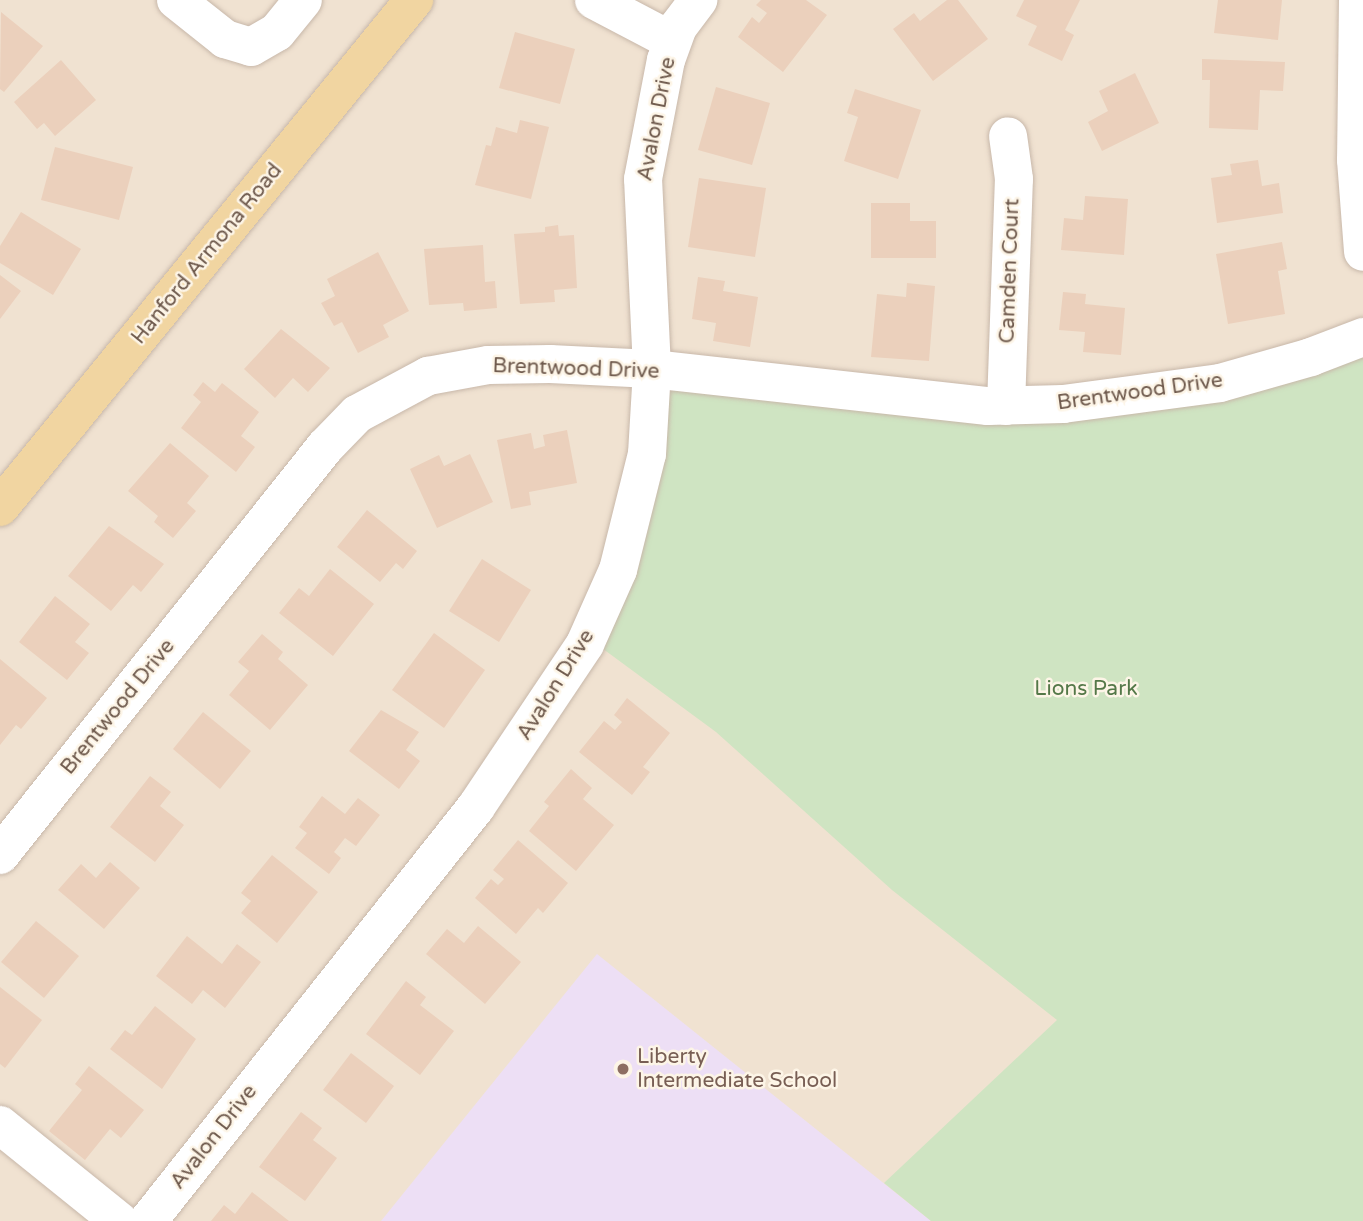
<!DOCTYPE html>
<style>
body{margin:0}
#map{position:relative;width:1363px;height:1221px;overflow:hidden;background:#f9f0e2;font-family:"Varela Round",sans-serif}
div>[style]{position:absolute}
.residential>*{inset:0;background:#f0e2d1}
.education>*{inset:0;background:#eddff5}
.green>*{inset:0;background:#cfe4c2}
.building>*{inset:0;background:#ebd0bc}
.roads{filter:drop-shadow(0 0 2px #c8b8aa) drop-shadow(0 0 2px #c8b8aa)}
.minor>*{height:38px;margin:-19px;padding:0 19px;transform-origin:19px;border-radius:19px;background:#fff}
.major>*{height:38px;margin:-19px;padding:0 19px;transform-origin:19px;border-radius:19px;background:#f1d5a1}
.dots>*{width:19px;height:19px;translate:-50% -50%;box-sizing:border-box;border:4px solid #fdf5e7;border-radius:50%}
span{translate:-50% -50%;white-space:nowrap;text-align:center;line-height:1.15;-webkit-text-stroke:5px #fdf5e7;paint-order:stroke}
.street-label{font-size:21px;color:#6d584b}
.park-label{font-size:21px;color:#547848}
.education-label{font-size:21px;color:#785e54}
.left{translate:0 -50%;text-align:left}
</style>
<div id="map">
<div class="residential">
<i style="clip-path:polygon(0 0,1363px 0,1363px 1221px,0 1221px)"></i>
</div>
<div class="education">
<i style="clip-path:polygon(597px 954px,931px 1221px,381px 1221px)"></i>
</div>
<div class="green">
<i style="clip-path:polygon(1363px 351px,1363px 1221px,931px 1221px,884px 1183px,1057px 1020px,892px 890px,716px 732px,595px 643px,669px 386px,1034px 417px)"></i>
</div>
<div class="building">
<i style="clip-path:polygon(761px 0,806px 0,827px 15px,783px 72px,738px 37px,752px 17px,759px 23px,767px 13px,756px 5px)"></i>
<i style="clip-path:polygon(947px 0,958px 0,988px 39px,933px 81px,893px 29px,914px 13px,920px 21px)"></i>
<i style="clip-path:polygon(1024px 0,1080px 0,1065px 30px,1074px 35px,1062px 61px,1028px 45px,1037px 26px,1016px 16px)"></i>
<i style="clip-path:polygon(1218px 0,1282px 0,1278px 40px,1214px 33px)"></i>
<i style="clip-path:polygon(1px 12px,43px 46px,4px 92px,0 89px)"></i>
<i style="clip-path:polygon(515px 32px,575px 49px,560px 104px,499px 88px)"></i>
<i style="clip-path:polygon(1202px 59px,1285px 62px,1283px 91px,1260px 90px,1258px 130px,1209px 128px,1210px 80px,1202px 80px)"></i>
<i style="clip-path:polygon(61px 60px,96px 100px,55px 136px,44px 123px,37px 129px,14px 102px)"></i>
<i style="clip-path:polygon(1135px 73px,1159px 123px,1102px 151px,1088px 122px,1108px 111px,1099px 91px)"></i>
<i style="clip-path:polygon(716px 87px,770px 103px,752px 165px,698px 150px)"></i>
<i style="clip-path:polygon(855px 89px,921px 110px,898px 179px,844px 161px,858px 117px,847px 113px)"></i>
<i style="clip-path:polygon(520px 120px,549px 127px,531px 199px,475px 185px,486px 145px,491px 146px,496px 127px,517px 133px)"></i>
<i style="clip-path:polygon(55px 147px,133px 167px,119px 220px,41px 200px)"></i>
<i style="clip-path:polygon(1258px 160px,1262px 186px,1279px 183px,1283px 213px,1217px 223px,1211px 178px,1232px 175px,1230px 164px)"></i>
<i style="clip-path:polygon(699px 178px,766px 188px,755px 257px,688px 247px)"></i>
<i style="clip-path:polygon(1085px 196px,1128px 199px,1124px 255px,1061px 250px,1064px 218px,1083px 220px)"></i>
<i style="clip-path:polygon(871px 203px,910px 203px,910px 221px,936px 221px,936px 258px,871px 258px)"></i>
<i style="clip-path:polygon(21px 212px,81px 249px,53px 295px,0 263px,0 246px)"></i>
<i style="clip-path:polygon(558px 225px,559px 236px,574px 235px,577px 288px,554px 290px,555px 302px,520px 304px,514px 234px,545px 232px,545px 227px)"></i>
<i style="clip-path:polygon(1282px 242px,1287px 269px,1278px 271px,1285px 314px,1228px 324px,1216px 254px)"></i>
<i style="clip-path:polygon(483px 245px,485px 282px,495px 281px,497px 308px,464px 311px,463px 303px,429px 305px,424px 249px)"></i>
<i style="clip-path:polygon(378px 252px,409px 311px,383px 325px,389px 337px,358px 353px,342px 322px,334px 326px,321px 303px,335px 296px,327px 279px)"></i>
<i style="clip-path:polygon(0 275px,21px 291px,0 319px)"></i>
<i style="clip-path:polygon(698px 277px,725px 281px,723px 291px,758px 297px,750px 347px,713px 341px,716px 323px,692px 319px)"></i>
<i style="clip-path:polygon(907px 283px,935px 286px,929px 361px,871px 357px,877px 294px,906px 297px)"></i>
<i style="clip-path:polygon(1063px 292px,1086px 294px,1085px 304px,1125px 308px,1121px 355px,1083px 352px,1085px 332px,1059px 330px)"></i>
<i style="clip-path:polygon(281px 329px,330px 368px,308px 392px,293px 378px,275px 398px,244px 369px)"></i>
<i style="clip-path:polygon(203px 382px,215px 392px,222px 383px,259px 412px,241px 436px,255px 447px,236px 472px,181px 428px,201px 402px,193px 395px)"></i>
<i style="clip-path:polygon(567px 430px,577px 483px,529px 492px,531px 505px,511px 509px,497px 440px,531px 433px,534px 449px,545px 446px,543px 435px)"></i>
<i style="clip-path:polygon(170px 443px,209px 476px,187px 503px,196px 511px,173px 538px,154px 522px,158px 516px,128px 491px)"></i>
<i style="clip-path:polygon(470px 454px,493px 502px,437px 528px,410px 469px,439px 455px,444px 466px)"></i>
<i style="clip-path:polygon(367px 510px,417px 551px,403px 569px,396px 563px,380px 582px,337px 547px)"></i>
<i style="clip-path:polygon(109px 526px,164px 564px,141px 592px,133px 585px,111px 611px,68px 576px)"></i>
<i style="clip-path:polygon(482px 559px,531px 590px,499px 642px,449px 611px)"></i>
<i style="clip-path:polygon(330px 569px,374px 604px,333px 656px,279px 613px,299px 588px,309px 596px)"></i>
<i style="clip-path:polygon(55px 596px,90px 624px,75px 642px,89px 653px,67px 680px,19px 642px)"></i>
<i style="clip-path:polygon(434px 633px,485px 670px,444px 728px,392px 690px)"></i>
<i style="clip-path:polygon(262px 634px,283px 652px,278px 659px,308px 685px,270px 730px,229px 695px,249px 671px,238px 662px)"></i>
<i style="clip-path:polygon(0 659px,47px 698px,21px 729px,16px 725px,0 745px)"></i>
<i style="clip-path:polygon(627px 698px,670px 733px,643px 767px,650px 772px,632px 795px,579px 752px,604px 721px,615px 730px,622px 722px,614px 715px)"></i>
<i style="clip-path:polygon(381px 710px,419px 732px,406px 750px,420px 761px,399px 789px,349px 751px)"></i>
<i style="clip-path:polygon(203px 712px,251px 751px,220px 789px,173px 749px)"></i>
<i style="clip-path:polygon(571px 769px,592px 788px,583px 799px,614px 825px,576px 871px,529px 831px,549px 806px,544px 802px)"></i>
<i style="clip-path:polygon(150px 776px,171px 792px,160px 806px,184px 825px,155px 862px,110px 827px)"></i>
<i style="clip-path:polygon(322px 796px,345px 814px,358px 798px,380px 815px,356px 846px,345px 838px,334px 852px,341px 858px,329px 874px,295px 848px,307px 833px,299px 827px)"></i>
<i style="clip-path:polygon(518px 840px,568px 883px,543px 913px,538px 908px,516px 934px,475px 898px,491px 879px,498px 885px,504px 879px,493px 870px)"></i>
<i style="clip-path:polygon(272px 855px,318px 892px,277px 943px,241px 913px,251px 901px,241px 893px)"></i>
<i style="clip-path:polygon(110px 862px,140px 888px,104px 929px,58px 890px,81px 864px,96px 878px)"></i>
<i style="clip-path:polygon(36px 921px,79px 956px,44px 998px,1px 962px)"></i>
<i style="clip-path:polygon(478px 926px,521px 962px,485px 1004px,426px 954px,447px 929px,464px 943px)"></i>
<i style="clip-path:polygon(187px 936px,222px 964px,237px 944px,261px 962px,225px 1008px,203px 990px,192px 1004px,156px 976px)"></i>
<i style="clip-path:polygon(406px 981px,426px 997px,420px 1005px,454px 1031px,420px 1075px,366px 1034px)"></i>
<i style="clip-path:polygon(0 987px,42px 1020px,5px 1068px,0 1064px)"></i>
<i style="clip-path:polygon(155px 1006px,196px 1039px,162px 1089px,110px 1049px,125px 1030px,132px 1035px)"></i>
<i style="clip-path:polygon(351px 1053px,394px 1086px,366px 1123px,323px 1090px)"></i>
<i style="clip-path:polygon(89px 1066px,144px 1110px,121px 1138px,110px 1129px,85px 1160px,49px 1131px,82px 1090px,75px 1084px)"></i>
<i style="clip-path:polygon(301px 1112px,322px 1128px,313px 1140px,337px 1158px,305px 1201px,259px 1167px)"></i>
<i style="clip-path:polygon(252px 1192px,289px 1221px,211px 1221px,224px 1205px,235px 1214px)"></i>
</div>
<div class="roads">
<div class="minor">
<i style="left:176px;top:0;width:63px;rotate:38.5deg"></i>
<i style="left:225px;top:39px;width:27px;rotate:17deg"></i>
<i style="left:251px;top:47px;width:30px;rotate:-30deg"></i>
<i style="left:277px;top:32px;width:41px;rotate:-50.9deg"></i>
<i style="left:594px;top:0;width:88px;rotate:27.7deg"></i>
<i style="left:1358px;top:0;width:160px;rotate:90.7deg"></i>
<i style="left:1356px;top:160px;width:92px;rotate:85.6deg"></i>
<i style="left:1006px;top:406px;width:227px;rotate:-88deg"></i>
<i style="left:1014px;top:179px;width:43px;rotate:-97.9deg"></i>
<i style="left:0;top:855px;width:522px;rotate:-51.46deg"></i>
<i style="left:325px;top:447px;width:46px;rotate:-45.9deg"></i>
<i style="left:357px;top:414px;width:81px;rotate:-28.2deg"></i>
<i style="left:428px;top:376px;width:61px;rotate:-10.4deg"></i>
<i style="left:488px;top:365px;width:62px;rotate:-0.9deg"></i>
<i style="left:550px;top:364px;width:102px;rotate:2.8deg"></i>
<i style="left:652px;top:369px;width:338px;rotate:6.3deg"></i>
<i style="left:988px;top:406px;width:75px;rotate:-1.5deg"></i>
<i style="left:1063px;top:404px;width:158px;rotate:-7.6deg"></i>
<i style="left:1220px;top:383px;width:95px;rotate:-15.9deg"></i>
<i style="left:1311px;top:357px;width:56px;rotate:-21deg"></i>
<i style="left:0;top:1125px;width:153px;rotate:38.9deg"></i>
<i style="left:148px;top:1221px;width:528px;rotate:-51.61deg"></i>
<i style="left:476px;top:807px;width:196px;rotate:-56.2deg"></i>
<i style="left:585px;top:644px;width:81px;rotate:-66deg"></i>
<i style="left:618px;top:570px;width:120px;rotate:-76deg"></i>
<i style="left:647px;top:454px;width:85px;rotate:-86.6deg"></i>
<i style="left:652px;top:369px;width:190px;rotate:-92.7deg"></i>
<i style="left:643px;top:179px;width:121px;rotate:-79.1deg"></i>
<i style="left:666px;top:60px;width:35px;rotate:-70deg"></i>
<i style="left:678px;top:27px;width:34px;rotate:-53deg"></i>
</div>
<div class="major">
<i style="left:0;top:507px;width:655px;rotate:-50.77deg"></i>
</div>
</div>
<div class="dots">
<i style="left:623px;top:1069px;background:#8d6e63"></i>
</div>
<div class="street-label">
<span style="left:657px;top:119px;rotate:-79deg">Avalon Drive</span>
<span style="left:207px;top:254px;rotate:-51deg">Hanford Armona Road</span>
<span style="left:1010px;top:271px;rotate:-88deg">Camden Court</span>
<span style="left:576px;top:369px;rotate:2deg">Brentwood Drive</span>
<span style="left:1140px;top:392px;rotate:-8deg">Brentwood Drive</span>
<span style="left:556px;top:685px;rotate:-58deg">Avalon Drive</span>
<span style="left:118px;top:707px;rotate:-51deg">Brentwood Drive</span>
<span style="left:214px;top:1137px;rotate:-52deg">Avalon Drive</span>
</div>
<div class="park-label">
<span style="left:1086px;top:689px">Lions Park</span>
</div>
<div class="education-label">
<span class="left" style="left:637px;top:1069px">Liberty<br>Intermediate School</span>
</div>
</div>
